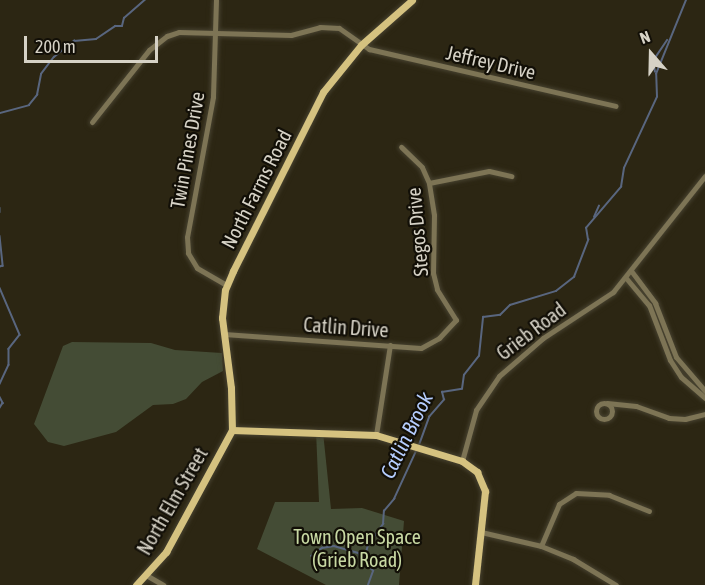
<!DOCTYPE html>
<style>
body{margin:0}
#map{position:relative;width:705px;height:585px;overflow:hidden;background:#2c2613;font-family:"Asap Condensed",sans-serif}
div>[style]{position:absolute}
.green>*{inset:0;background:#444c35}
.stream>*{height:1.5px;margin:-0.75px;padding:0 0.75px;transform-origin:0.75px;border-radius:0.75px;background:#59667f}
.roads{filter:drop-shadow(0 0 2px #474230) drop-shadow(0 0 2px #474230)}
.minor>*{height:5px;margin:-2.5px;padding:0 2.5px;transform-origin:2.5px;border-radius:2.5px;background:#7d7455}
.minor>.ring{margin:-2.5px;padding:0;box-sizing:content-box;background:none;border:5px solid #7d7455;border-radius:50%}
.major>*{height:7px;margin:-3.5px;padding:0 3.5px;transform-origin:3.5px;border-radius:3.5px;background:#d5c280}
span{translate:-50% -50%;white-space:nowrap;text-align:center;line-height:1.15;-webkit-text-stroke:4.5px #120f07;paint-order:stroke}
.street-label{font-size:20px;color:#d6d2c6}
.park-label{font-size:20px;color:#c8d9a3}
.water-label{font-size:21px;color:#b5cdfe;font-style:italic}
.north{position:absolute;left:621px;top:24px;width:60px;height:60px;-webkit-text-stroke:4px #120f07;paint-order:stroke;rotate:340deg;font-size:16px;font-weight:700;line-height:24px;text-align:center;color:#d6d2c6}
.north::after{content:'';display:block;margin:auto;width:21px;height:27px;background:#d6d2c6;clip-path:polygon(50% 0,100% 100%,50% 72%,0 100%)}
.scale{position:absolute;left:24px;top:36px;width:134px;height:27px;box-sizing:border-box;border:3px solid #d6d2c6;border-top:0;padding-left:8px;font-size:18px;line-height:21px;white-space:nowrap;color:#d6d2c6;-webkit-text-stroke:4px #120f07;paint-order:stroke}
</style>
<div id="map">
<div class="green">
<i style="clip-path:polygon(72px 342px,151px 343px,175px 350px,222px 353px,223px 371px,202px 382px,186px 399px,173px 404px,153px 405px,116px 432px,64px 446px,48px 442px,34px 424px,63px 346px)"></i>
<i style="clip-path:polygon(316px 431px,323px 432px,331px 509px,362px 508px,404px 521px,399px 585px,326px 585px,257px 549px,275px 502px,319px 502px)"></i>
</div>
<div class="stream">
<i style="left:655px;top:72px;width:11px;rotate:-100deg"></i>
<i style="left:653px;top:61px;width:25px;rotate:-56deg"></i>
<i style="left:0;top:113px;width:30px;rotate:-15deg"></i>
<i style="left:29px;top:105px;width:13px;rotate:-51deg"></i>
<i style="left:37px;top:95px;width:21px;rotate:-79deg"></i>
<i style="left:41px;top:74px;width:21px;rotate:-53deg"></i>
<i style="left:54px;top:57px;width:26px;rotate:-39deg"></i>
<i style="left:74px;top:41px;width:22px;rotate:-5deg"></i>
<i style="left:96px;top:39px;width:23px;rotate:-34deg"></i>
<i style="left:115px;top:26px;width:7px"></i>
<i style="left:122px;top:26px;width:8px;rotate:-76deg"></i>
<i style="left:124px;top:18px;width:28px;rotate:-41deg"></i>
<i style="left:0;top:208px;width:4px;rotate:90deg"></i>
<i style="left:594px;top:217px;width:12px;rotate:-66deg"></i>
<i style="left:0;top:236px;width:30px;rotate:84deg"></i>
<i style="left:3px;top:266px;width:3px;rotate:162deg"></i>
<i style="left:0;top:288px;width:51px;rotate:66.9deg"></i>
<i style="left:20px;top:335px;width:18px;rotate:128deg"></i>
<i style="left:9px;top:349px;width:16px;rotate:90deg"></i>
<i style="left:9px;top:365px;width:21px;rotate:115deg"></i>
<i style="left:0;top:397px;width:7px;rotate:63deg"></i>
<i style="left:3px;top:403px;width:6px;rotate:121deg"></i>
<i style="left:419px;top:445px;width:30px;rotate:-70deg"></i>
<i style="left:429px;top:417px;width:23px;rotate:-49deg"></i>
<i style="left:444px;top:400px;width:8px;rotate:-104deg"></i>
<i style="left:442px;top:392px;width:20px;rotate:-9deg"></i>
<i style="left:462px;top:389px;width:14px;rotate:-82deg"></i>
<i style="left:464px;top:375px;width:24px;rotate:-52deg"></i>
<i style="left:479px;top:356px;width:39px;rotate:-84deg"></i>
<i style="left:483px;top:317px;width:17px;rotate:-7deg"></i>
<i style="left:500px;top:315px;width:14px;rotate:-45deg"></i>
<i style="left:510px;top:305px;width:48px;rotate:-16.9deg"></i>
<i style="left:556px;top:291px;width:23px;rotate:-38deg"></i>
<i style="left:574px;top:277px;width:40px;rotate:-69deg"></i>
<i style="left:588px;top:240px;width:12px;rotate:-99deg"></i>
<i style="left:586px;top:228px;width:54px;rotate:-49.5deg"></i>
<i style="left:621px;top:187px;width:19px;rotate:-81deg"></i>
<i style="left:624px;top:168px;width:78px;rotate:-65.1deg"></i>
<i style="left:657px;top:97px;width:23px;rotate:-92deg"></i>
<i style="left:656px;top:74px;width:80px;rotate:-67.9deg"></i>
<i style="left:311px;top:556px;width:14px;rotate:-36deg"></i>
<i style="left:322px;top:548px;width:12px;rotate:-9deg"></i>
<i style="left:334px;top:546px;width:26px;rotate:16deg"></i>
<i style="left:359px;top:553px;width:10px;rotate:66deg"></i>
<i style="left:368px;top:585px;width:15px;rotate:-70deg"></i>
<i style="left:373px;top:571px;width:13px;rotate:-135deg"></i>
<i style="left:364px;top:562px;width:17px;rotate:-77deg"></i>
<i style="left:368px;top:545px;width:26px;rotate:-54deg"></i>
<i style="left:383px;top:524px;width:13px;rotate:-86deg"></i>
<i style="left:384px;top:511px;width:16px;rotate:-50deg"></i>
<i style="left:394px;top:499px;width:55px;rotate:-65.3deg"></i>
</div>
<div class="roads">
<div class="minor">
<i style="left:216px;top:0;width:97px;rotate:91.8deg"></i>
<i style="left:213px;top:97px;width:142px;rotate:100.5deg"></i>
<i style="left:187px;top:237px;width:16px;rotate:86deg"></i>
<i style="left:188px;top:253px;width:17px;rotate:59deg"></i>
<i style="left:197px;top:268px;width:34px;rotate:30deg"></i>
<i style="left:92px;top:122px;width:92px;rotate:-51.6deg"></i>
<i style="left:149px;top:50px;width:23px;rotate:-38deg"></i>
<i style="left:167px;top:36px;width:13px;rotate:-18deg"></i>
<i style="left:179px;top:32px;width:112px;rotate:1.5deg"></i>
<i style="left:291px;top:35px;width:30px;rotate:-15deg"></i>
<i style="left:320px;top:27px;width:19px;rotate:3deg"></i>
<i style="left:339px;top:28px;width:37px;rotate:35deg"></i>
<i style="left:369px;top:49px;width:253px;rotate:13deg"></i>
<i style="left:429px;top:183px;width:61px;rotate:-11.3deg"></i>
<i style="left:489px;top:171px;width:23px;rotate:13deg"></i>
<i style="left:632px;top:272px;width:39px;rotate:53deg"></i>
<i style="left:655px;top:303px;width:58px;rotate:68.7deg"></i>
<i style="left:676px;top:357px;width:45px;rotate:49.5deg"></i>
<i style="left:626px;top:278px;width:35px;rotate:50deg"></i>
<i style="left:649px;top:305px;width:59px;rotate:69.1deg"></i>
<i style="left:670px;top:360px;width:20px;rotate:57deg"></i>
<i style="left:681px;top:377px;width:32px;rotate:41deg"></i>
<i style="left:224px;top:334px;width:197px;rotate:4.1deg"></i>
<i style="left:421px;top:348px;width:21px;rotate:-29deg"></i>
<i style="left:439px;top:338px;width:25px;rotate:-47deg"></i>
<i style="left:456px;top:320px;width:36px;rotate:-122deg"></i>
<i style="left:437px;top:289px;width:16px;rotate:-104deg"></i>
<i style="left:433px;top:273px;width:58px;rotate:-89deg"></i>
<i style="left:434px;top:215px;width:32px;rotate:-99deg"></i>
<i style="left:429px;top:183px;width:17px;rotate:-114deg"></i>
<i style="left:422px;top:167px;width:29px;rotate:-136deg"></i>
<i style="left:607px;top:403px;width:29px;rotate:6deg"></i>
<i style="left:636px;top:406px;width:35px;rotate:20deg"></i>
<i style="left:669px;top:418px;width:16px;rotate:4deg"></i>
<i style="left:685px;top:419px;width:21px;rotate:-14deg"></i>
<i class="ring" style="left:596px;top:403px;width:11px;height:11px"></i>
<i style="left:376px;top:435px;width:91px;rotate:-81.2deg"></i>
<i style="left:462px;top:461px;width:53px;rotate:-74.6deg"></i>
<i style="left:476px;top:410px;width:41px;rotate:-55.9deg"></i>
<i style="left:499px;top:376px;width:58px;rotate:-40.8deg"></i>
<i style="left:543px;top:338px;width:84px;rotate:-33.3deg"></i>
<i style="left:613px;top:292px;width:148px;rotate:-51.6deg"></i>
<i style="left:481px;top:532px;width:62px;rotate:13.1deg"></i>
<i style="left:541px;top:546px;width:35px;rotate:22deg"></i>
<i style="left:573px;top:559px;width:50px;rotate:31.2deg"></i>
<i style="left:541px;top:546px;width:46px;rotate:-66.8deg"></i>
<i style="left:559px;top:504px;width:20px;rotate:-33deg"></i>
<i style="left:576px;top:493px;width:33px;rotate:3deg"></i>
<i style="left:609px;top:495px;width:43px;rotate:21.8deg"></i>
<i style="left:146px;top:575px;width:20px;rotate:30deg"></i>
</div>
<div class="major">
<i style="left:232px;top:430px;width:144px;rotate:2deg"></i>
<i style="left:376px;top:435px;width:90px;rotate:16.8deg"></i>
<i style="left:462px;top:461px;width:19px;rotate:36deg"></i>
<i style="left:477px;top:472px;width:21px;rotate:67deg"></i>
<i style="left:485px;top:491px;width:95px;rotate:96.1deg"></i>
<i style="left:136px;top:585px;width:45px;rotate:-47.7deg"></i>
<i style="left:166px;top:552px;width:139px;rotate:-61.6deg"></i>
<i style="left:232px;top:430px;width:42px;rotate:-91.4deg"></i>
<i style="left:231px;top:388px;width:71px;rotate:-97.3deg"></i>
<i style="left:222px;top:318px;width:28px;rotate:-84deg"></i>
<i style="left:225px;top:290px;width:21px;rotate:-67deg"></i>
<i style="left:233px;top:271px;width:200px;rotate:-63.3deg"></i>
<i style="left:323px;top:92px;width:60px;rotate:-51deg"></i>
<i style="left:361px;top:45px;width:68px;rotate:-41.4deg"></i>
</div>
</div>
<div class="street-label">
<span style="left:491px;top:62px;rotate:13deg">Jeffrey Drive</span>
<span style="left:187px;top:150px;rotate:-80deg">Twin Pines Drive</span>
<span style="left:256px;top:189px;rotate:-63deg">North Farms Road</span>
<span style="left:417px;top:232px;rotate:-95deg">Stegos Drive</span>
<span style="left:346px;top:327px;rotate:4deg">Catlin Drive</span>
<span style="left:531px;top:331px;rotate:-37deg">Grieb Road</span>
<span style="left:172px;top:501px;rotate:-60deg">North Elm Street</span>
</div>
<div class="park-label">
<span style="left:357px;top:548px">Town Open Space<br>(Grieb Road)</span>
</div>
<div class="water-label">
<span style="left:406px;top:435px;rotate:-64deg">Catlin Brook</span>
</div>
<div class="north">N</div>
<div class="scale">200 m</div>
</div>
